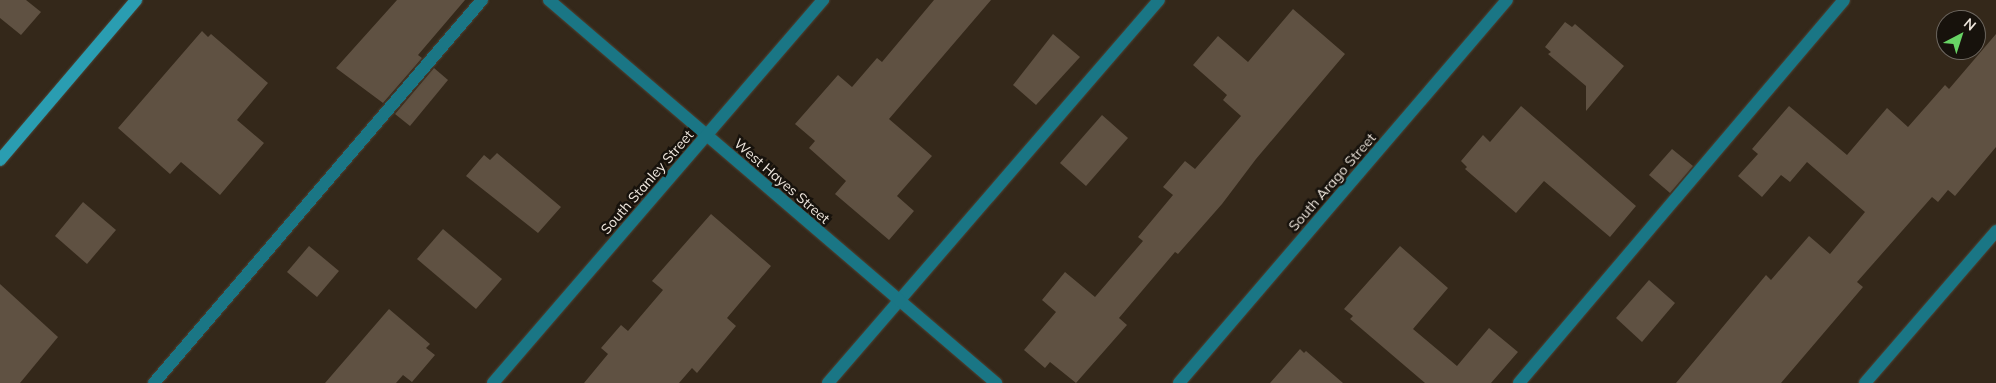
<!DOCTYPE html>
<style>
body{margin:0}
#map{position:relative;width:1996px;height:383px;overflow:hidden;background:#34281a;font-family:Mulish,sans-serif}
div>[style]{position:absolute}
.building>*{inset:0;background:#5f5142}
.roads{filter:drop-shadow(0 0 1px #4e4335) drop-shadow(0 0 1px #4e4335)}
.lane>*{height:12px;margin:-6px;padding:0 6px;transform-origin:6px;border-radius:6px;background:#1a7685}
.street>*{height:12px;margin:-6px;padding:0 6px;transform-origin:6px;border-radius:6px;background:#1a7685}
.secondary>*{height:12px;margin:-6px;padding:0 6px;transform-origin:6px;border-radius:6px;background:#2a9db1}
span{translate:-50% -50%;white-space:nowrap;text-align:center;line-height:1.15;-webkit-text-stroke:5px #17120c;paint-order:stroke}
.street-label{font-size:14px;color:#eee6dd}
.north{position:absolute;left:1936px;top:10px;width:50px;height:50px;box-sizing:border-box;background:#17120c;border:1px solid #6d6760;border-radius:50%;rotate:40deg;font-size:14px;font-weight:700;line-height:20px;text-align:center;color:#eee6dd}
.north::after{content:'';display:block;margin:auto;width:18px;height:22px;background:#68d465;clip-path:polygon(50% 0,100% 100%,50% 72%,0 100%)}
</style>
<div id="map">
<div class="building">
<i style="clip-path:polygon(0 0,26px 0,41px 12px,21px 35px,0 18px)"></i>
<i style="clip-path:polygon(397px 0,465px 0,418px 55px,422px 58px,383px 103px,336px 68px)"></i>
<i style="clip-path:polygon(934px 0,991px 0,889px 119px,932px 156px,897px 196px,914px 211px,889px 240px,835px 194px,846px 181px,809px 148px,815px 141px,795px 124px,838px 75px,852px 87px,877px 58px,882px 62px)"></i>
<i style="clip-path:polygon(1293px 9px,1345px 54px,1256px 159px,1222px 204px,1178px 254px,1175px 252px,1119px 318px,1127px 325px,1076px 383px,1050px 362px,1045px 368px,1024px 350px,1056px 312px,1042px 300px,1065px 272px,1095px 297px,1143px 241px,1138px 237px,1173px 195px,1163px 187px,1185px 161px,1195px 169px,1241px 116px,1223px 100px,1227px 95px,1193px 65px,1218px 36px,1248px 62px)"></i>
<i style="clip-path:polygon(1565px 22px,1572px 27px,1575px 24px,1624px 66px,1586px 111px,1586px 86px,1548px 54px,1551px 52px,1545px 47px)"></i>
<i style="clip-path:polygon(202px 31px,208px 37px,211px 34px,268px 83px,237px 120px,264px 143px,220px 195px,181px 162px,170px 174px,118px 128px)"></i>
<i style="clip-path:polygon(1053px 34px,1080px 57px,1036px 105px,1013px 85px)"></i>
<i style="clip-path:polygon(1996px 34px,1996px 147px,1955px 196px,1948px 190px,1938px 202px,1932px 197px,1857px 282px,1863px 287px,1781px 383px,1676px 383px,1766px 275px,1771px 280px,1809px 236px,1830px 254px,1865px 212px,1807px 162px,1790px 182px,1781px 175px,1762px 197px,1738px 176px,1758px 154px,1752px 149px,1789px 106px,1847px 155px,1887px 108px,1908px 127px,1945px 85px,1949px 89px)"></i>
<i style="clip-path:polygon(434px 68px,448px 80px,410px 126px,395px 114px)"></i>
<i style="clip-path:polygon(1521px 106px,1636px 206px,1610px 237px,1544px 181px,1516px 213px,1465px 169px,1467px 167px,1461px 161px,1483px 135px,1490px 142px)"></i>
<i style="clip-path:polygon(1102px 115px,1128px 138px,1086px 186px,1060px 163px)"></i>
<i style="clip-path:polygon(1672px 149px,1693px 166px,1670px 193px,1649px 175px)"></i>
<i style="clip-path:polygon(497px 153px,561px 207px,538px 233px,466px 176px,484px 155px,490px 160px)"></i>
<i style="clip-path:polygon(83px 202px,116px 230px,87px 264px,55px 236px)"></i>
<i style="clip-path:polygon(711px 214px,771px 266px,727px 318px,736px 326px,697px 373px,692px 368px,679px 383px,584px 383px,608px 354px,601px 348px,621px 325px,628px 331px,663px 290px,652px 281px)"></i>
<i style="clip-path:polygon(443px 229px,502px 279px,476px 309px,417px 259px)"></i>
<i style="clip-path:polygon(309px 246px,339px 271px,317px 297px,287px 272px)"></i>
<i style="clip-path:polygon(1400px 246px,1448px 288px,1413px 329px,1457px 366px,1489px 328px,1518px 352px,1491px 383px,1425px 383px,1350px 319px,1353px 316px,1344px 309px)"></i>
<i style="clip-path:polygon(1649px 280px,1675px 303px,1642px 342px,1616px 318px)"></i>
<i style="clip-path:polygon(0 284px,58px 337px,20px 383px,0 383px)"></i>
<i style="clip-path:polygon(389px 309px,430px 344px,426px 348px,435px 355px,412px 382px,403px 375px,396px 383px,325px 383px)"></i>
<i style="clip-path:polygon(1300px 349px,1304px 353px,1306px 351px,1343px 383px,1270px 383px)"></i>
</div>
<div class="roads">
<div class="lane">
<i style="left:154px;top:383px;width:504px;rotate:-49.42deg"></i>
<i style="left:828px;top:383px;width:506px;rotate:-49.17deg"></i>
<i style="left:1519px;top:383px;width:502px;rotate:-49.68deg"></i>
</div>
<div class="street">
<i style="left:549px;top:0;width:589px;rotate:40.59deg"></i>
<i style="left:493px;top:383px;width:506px;rotate:-49.25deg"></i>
<i style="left:1179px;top:383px;width:504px;rotate:-49.42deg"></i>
<i style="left:1865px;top:383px;width:201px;rotate:-49.2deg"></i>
</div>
<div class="secondary">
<i style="left:0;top:160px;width:210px;rotate:-49.6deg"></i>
</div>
</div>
<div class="street-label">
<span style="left:782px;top:181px;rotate:41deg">West Hayes Street</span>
<span style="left:647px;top:182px;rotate:-49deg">South Stanley Street</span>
<span style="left:1332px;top:182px;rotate:-49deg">South Arago Street</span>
</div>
<div class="north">N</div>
</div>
